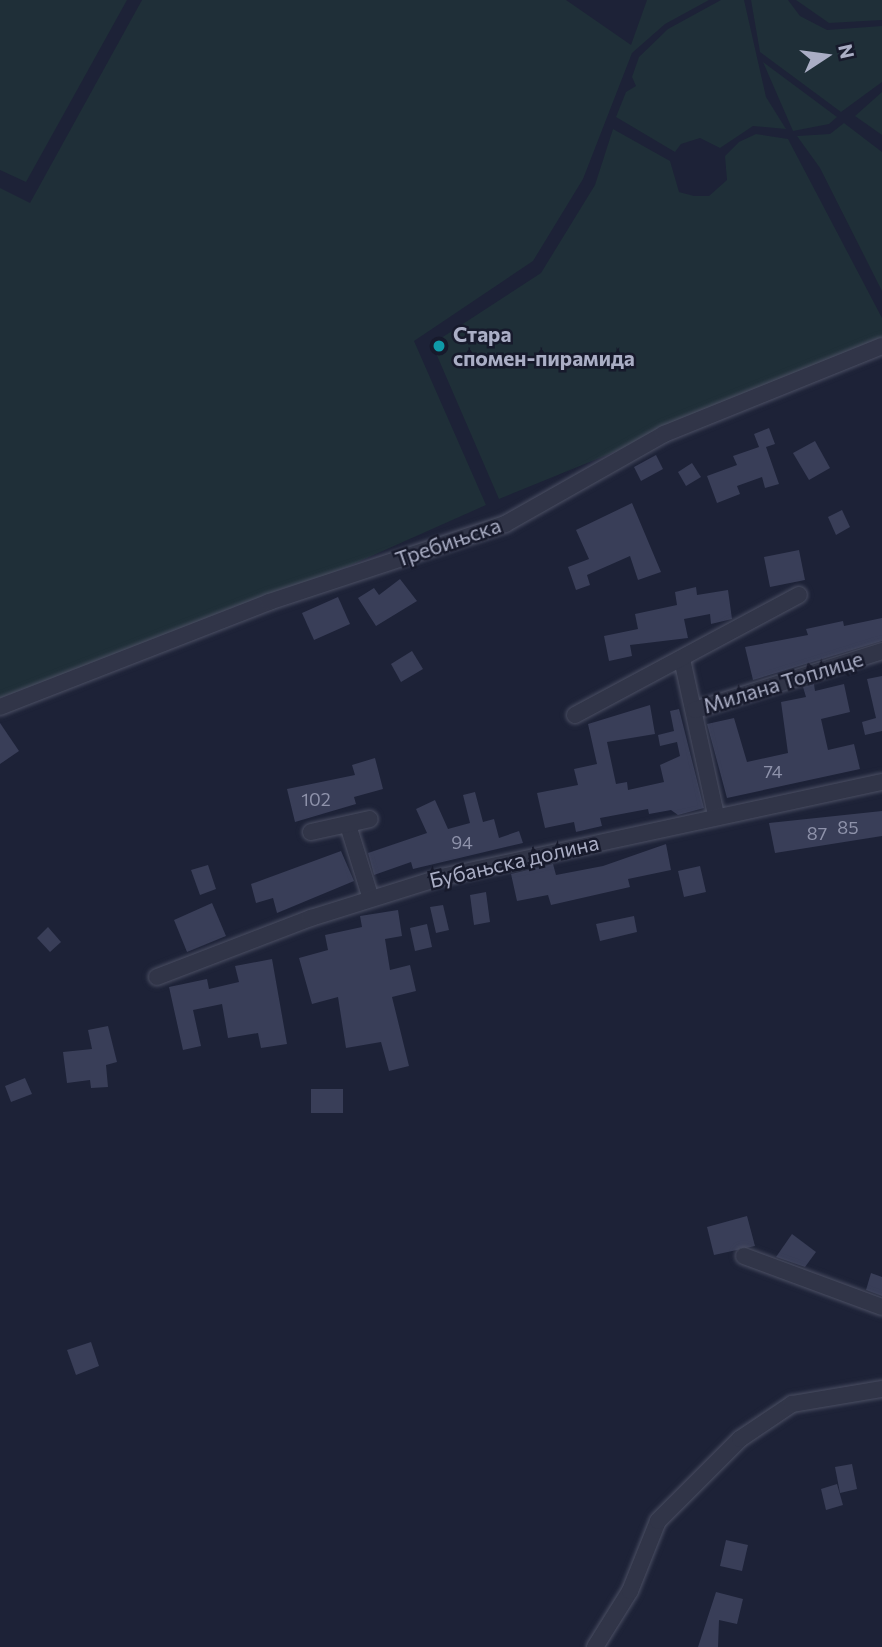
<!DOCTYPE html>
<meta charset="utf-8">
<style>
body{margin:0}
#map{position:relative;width:882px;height:1647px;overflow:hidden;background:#1d2237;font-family:Commissioner,sans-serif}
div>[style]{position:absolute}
.green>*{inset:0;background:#1f2f38}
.building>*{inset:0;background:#393e58}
.roads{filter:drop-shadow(0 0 2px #4b4f63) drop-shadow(0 0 2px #4b4f63)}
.street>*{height:16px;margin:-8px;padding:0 8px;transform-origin:8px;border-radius:8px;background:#313548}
.dots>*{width:19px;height:19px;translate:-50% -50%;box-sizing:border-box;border:4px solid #171a2c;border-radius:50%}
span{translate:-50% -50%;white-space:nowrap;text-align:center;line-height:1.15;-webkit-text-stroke:5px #171a2c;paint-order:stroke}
.number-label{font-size:18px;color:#8e92aa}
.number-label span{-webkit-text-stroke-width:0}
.poi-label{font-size:21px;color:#aaaec5;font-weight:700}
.left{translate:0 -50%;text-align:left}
.street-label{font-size:21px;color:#aaaec5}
.north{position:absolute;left:791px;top:21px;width:70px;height:70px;-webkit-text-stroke:5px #171a2c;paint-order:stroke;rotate:77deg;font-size:19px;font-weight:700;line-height:28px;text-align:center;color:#aaaec5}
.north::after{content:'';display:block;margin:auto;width:24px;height:32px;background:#aaaec5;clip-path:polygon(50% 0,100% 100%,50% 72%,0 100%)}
</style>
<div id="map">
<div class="green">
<i style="clip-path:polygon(0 0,127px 0,26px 182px,0 170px)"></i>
<i style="clip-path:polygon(142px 0,566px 0,631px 45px,647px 0,709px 0,665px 24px,632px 53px,583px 179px,533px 261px,414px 341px,486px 505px,304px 586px,0 698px,0 188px,30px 203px)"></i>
<i style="clip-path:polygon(721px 0,744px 0,766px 97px,786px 129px,753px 126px,720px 148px,700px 138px,681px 144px,675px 152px,616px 117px,626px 92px,636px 86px,632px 77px,639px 57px,668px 29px)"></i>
<i style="clip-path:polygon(751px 0,788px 0,800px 16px,827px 30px,882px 26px,882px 82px,841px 112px,760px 52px)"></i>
<i style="clip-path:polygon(796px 0,882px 0,882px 20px,829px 23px)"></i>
<i style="clip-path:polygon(763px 62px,837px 117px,829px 124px,793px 131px)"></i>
<i style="clip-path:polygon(882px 92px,882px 135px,855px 116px)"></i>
<i style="clip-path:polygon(844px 123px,882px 152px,882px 291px,820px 168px,797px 136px,830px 134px)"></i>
<i style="clip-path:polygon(613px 129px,670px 161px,679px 192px,694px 196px,709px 196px,727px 180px,725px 156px,739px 142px,756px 134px,788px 139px,882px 318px,882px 343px,499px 499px,432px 344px,541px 273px,595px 185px)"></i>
</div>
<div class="building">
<i style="clip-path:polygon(769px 428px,775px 444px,766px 447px,779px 484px,765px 488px,762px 477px,737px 486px,740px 494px,717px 503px,707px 476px,737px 465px,733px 456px,759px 447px,754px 434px)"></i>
<i style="clip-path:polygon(815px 441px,830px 468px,809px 480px,793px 453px)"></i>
<i style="clip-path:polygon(656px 455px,663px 469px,641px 481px,634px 467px)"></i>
<i style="clip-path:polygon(692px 463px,701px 477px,686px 486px,678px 472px)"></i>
<i style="clip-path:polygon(632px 503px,661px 572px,638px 580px,630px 556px,587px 575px,590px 585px,576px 590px,568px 567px,589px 559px,576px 530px)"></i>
<i style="clip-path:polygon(842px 510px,850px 527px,836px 535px,828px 517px)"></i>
<i style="clip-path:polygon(799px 550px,805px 580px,770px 587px,764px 557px)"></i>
<i style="clip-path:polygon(400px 579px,417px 601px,376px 626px,358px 598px,374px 588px,379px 595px)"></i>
<i style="clip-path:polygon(696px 587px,697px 595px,728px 590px,732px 619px,711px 624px,710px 614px,684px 619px,688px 638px,630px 645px,632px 656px,609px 661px,604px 636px,638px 629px,635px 614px,677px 605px,675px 592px)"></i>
<i style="clip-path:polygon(338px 597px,350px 624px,314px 640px,302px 613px)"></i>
<i style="clip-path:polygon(882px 618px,882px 641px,753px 680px,745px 647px,808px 635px,806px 629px,843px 621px,844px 626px)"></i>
<i style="clip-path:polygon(412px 651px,423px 669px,401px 682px,391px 664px)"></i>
<i style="clip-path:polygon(882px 676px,882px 731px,865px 735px,862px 722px,876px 718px,867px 679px)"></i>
<i style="clip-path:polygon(814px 684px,815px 691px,844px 684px,850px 712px,821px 719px,828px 750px,854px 744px,860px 769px,727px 798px,707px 724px,734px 718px,747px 762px,788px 753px,781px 702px,806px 697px,803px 687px)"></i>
<i style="clip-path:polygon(650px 705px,655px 734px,607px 742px,616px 784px,627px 782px,628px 790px,664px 782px,660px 765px,680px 756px,677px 742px,660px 746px,658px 735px,674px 731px,670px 711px,679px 709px,704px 808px,678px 815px,671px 810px,649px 814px,648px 809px,600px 818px,602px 826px,576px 832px,574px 822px,545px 828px,537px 793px,578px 785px,574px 769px,597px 764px,588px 724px)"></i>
<i style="clip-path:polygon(0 723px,19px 751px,0 764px)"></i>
<i style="clip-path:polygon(375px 758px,383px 789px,354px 797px,356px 804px,295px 822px,287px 789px,355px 775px,352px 765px)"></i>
<i style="clip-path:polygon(475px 792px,483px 822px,494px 819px,499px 838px,519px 831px,523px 843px,413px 869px,411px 862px,374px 875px,368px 853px,427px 833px,416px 809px,435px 800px,448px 829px,470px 823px,463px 795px)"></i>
<i style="clip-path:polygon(882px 811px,882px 836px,775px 853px,769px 823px)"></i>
<i style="clip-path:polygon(666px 844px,671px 870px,628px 879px,630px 887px,551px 905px,548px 895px,517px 901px,511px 874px,553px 864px,556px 875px,603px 866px)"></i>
<i style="clip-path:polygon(341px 851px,354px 881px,277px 913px,273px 898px,256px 903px,251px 884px)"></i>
<i style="clip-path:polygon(208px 865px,216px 889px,200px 895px,191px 870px)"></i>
<i style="clip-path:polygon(700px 866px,706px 892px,684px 897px,678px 871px)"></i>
<i style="clip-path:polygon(486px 892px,490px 922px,474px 925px,470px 895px)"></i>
<i style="clip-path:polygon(212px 903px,226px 936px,187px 952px,174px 920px)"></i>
<i style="clip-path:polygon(443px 905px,449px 930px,436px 933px,430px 907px)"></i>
<i style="clip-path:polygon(398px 910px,402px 936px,385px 939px,390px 970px,410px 965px,416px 991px,392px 997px,409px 1066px,389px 1071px,381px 1042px,346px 1048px,338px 997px,312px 1004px,299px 958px,328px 950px,325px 935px,362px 927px,360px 916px)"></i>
<i style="clip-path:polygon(634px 916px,637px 932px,600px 941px,596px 924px)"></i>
<i style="clip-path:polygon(427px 924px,432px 947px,415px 951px,410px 928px)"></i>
<i style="clip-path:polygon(48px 927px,61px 942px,50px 952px,37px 938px)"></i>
<i style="clip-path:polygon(272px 959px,287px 1044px,261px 1048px,258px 1033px,228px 1038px,222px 1004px,193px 1010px,201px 1046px,183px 1050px,169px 987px,207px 979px,209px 989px,239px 982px,235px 966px)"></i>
<i style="clip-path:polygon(108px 1026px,117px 1062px,106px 1065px,108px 1087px,91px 1088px,90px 1080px,67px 1083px,63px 1052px,92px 1049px,88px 1030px)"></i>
<i style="clip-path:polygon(25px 1078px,32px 1094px,11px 1102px,5px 1086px)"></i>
<i style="clip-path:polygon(311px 1089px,343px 1089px,343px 1113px,311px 1113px)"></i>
<i style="clip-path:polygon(747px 1216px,755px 1246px,714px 1255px,707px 1227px)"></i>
<i style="clip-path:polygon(792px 1234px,816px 1252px,805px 1267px,776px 1257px)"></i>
<i style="clip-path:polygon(871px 1273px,882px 1277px,882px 1296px,866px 1290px)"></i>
<i style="clip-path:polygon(91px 1342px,99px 1366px,76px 1375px,67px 1350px)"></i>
<i style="clip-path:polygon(852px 1464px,857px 1489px,840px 1493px,835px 1467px)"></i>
<i style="clip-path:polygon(837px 1484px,843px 1505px,826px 1510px,821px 1489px)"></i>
<i style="clip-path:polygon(726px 1540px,748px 1545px,742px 1571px,720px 1566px)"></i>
<i style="clip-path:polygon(716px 1592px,743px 1599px,737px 1624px,719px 1620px,718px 1647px,698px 1647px)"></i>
</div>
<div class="roads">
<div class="street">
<i style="left:682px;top:659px;width:160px;rotate:77.7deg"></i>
<i style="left:0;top:707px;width:289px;rotate:-21.3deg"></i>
<i style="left:269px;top:602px;width:249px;rotate:-18.3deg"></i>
<i style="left:505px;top:524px;width:183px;rotate:-29.5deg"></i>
<i style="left:664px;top:434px;width:235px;rotate:-22deg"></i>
<i style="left:695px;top:710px;width:196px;rotate:-17.5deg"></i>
<i style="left:575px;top:715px;width:254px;rotate:-28.2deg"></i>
<i style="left:348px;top:825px;width:77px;rotate:72.7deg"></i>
<i style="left:311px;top:832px;width:60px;rotate:-12.4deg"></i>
<i style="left:157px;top:977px;width:165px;rotate:-21deg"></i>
<i style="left:311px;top:918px;width:137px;rotate:-17.4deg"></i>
<i style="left:442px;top:877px;width:450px;rotate:-12.2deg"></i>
<i style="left:744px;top:1256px;width:147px;rotate:20.3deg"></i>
<i style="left:595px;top:1647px;width:66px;rotate:-58deg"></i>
<i style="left:630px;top:1591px;width:75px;rotate:-68.2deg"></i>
<i style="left:658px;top:1521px;width:116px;rotate:-45deg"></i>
<i style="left:740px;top:1439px;width:63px;rotate:-33.9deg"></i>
<i style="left:792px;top:1404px;width:91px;rotate:-9.5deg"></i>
</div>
</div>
<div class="dots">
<i style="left:439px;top:346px;background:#0f9aa8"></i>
</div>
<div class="number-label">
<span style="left:773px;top:771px">74</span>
<span style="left:316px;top:799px">102</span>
<span style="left:848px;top:827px">85</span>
<span style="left:817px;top:833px">87</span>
<span style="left:462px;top:842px">94</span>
</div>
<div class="poi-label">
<span class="left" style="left:453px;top:346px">Стара<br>спомен-пирамида</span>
</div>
<div class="street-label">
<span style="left:448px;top:542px;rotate:-19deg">Требињска</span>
<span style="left:783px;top:682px;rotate:-17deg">Милана Топлице</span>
<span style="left:514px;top:861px;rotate:-13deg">Бубањска долина</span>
</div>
<div class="north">N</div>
</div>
